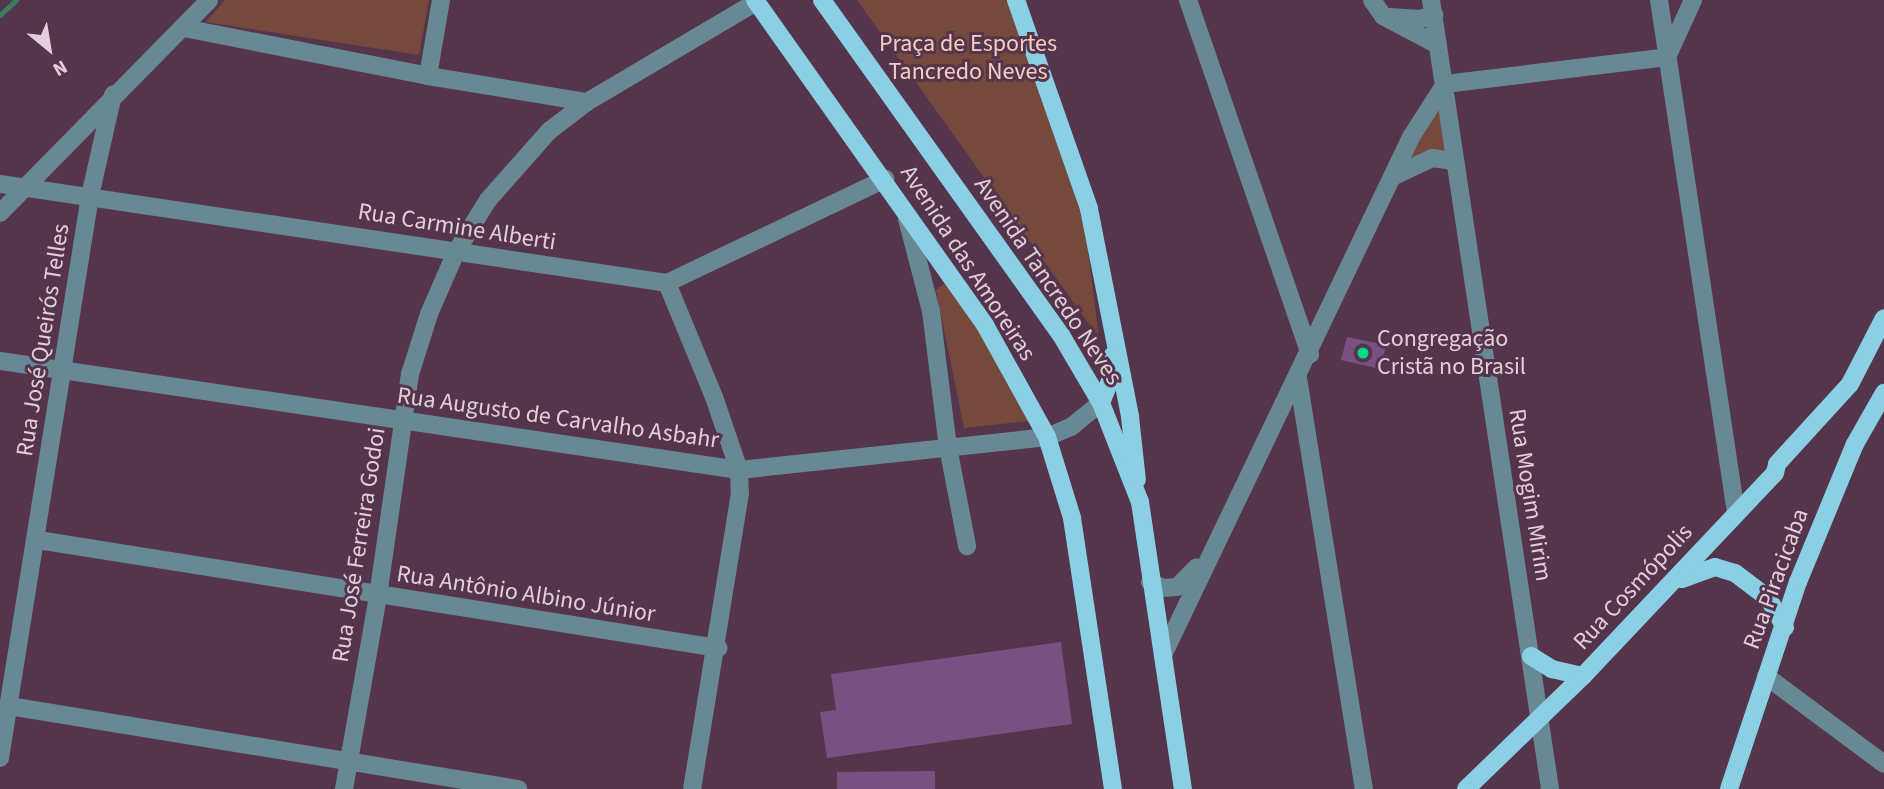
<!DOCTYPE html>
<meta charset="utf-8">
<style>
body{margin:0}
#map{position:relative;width:1884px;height:789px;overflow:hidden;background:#55354b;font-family:"Source Sans 3",sans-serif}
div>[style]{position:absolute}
.green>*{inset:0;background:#754a3c}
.stream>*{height:4.5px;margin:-2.25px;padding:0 2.25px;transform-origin:2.25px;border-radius:2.25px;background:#3c7f5d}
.building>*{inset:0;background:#785182}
.minor>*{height:18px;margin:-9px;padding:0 9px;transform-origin:9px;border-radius:9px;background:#688993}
.major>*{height:18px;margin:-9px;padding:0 9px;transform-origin:9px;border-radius:9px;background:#8acfe4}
.dots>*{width:19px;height:19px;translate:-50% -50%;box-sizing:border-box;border:4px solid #55354b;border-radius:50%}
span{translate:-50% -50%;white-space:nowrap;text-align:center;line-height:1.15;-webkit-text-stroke:6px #55354b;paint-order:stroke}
.park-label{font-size:24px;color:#f5cec1}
.street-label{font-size:24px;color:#e3cedb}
.poi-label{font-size:24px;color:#e3cedb}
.left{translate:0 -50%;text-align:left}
.north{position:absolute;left:14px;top:14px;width:70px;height:70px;-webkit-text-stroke:5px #55354b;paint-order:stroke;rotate:150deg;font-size:19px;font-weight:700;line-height:28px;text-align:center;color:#e3cedb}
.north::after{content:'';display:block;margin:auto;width:24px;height:32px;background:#e3cedb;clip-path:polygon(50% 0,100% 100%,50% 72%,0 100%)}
</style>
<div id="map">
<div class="green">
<i style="clip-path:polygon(225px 0,429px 0,419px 55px,206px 22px)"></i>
<i style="clip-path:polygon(857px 0,1009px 0,1083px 210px,1099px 338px)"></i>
<i style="clip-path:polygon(1437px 106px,1450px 155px,1405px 163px)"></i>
<i style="clip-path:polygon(948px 281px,984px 339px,1029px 421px,964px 428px,936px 290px)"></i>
</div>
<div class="stream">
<i style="left:0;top:15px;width:22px;rotate:-43deg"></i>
</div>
<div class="building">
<i style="clip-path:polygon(1347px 337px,1386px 345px,1380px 369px,1341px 360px)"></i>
<i style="clip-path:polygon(1061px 642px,1072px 724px,827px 758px,820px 712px,836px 710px,831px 674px)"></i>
<i style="clip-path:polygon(935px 771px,935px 789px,837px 789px,837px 772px)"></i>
</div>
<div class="minor">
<i style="left:1188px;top:0;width:375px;rotate:71deg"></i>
<i style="left:1372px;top:0;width:19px;rotate:55deg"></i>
<i style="left:1383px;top:16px;width:62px;rotate:27.8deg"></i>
<i style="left:1431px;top:0;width:798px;rotate:81.42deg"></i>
<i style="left:1659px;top:0;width:519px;rotate:81.46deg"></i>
<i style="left:1390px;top:17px;width:30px;rotate:4deg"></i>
<i style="left:1420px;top:19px;width:15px;rotate:-16deg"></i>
<i style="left:184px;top:28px;width:249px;rotate:11.1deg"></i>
<i style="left:428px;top:76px;width:161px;rotate:9.3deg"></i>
<i style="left:428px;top:76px;width:77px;rotate:-80.3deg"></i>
<i style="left:1394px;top:176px;width:42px;rotate:-25.3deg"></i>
<i style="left:1432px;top:158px;width:22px;rotate:8deg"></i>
<i style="left:0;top:184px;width:674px;rotate:8.44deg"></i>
<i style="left:667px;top:283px;width:242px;rotate:-25.5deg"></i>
<i style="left:0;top:213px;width:298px;rotate:-45.5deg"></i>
<i style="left:907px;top:219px;width:95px;rotate:75.4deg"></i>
<i style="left:931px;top:311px;width:137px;rotate:82.9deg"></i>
<i style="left:948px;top:447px;width:101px;rotate:79.1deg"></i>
<i style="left:667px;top:283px;width:123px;rotate:67.6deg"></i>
<i style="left:714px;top:397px;width:77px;rotate:71.1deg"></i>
<i style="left:739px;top:470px;width:23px;rotate:88deg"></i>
<i style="left:740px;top:493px;width:300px;rotate:99.2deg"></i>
<i style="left:0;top:361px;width:747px;rotate:8.39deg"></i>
<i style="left:739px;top:470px;width:310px;rotate:-6.1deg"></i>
<i style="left:1047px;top:437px;width:26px;rotate:-23deg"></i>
<i style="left:1071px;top:427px;width:38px;rotate:-39deg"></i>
<i style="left:1298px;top:378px;width:416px;rotate:80.9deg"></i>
<i style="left:38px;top:540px;width:689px;rotate:9.02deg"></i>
<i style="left:1150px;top:582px;width:14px;rotate:25deg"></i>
<i style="left:1163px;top:588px;width:14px;rotate:-4deg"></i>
<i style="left:1177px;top:587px;width:28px;rotate:-45deg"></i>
<i style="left:1163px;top:655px;width:574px;rotate:-64.42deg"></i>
<i style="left:1411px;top:137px;width:63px;rotate:-57.3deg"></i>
<i style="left:1445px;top:84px;width:224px;rotate:-6.9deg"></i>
<i style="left:1667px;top:57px;width:63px;rotate:-65.5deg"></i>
<i style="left:1766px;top:676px;width:147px;rotate:36.7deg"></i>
<i style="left:9px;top:706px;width:516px;rotate:9.26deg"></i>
<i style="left:0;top:758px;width:569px;rotate:-80.9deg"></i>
<i style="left:90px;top:196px;width:104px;rotate:-77.2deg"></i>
<i style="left:344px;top:789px;width:196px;rotate:-80deg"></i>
<i style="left:378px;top:596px;width:224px;rotate:-81.8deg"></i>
<i style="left:410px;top:374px;width:63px;rotate:-72.4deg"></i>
<i style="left:429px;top:314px;width:68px;rotate:-66.5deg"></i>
<i style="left:456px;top:252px;width:61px;rotate:-58.4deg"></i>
<i style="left:488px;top:200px;width:92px;rotate:-48.5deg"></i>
<i style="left:549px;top:131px;width:48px;rotate:-37.3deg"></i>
<i style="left:587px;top:102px;width:196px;rotate:-30.6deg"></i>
</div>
<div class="major">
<i style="left:755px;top:0;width:398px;rotate:54.7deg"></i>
<i style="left:985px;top:325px;width:128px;rotate:61deg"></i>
<i style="left:1047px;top:437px;width:85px;rotate:72.8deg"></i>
<i style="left:1072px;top:518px;width:274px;rotate:81.4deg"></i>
<i style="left:822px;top:0;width:412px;rotate:54.5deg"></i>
<i style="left:1061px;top:335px;width:79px;rotate:59.5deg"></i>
<i style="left:1101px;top:403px;width:106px;rotate:68.5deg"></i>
<i style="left:1140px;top:502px;width:290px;rotate:81.5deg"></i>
<i style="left:1016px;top:0;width:221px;rotate:70.7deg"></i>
<i style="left:1089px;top:209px;width:212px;rotate:78.8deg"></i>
<i style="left:1130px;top:417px;width:63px;rotate:83.7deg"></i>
<i style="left:1101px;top:403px;width:27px;rotate:-68deg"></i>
<i style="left:1111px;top:378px;width:22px;rotate:-87deg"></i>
<i style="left:1682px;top:579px;width:35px;rotate:-20deg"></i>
<i style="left:1715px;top:567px;width:21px;rotate:17deg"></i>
<i style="left:1735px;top:573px;width:41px;rotate:37.1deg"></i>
<i style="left:1768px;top:598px;width:34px;rotate:60deg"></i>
<i style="left:1531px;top:656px;width:25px;rotate:32deg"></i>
<i style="left:1552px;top:669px;width:32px;rotate:13deg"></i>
<i style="left:1466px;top:789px;width:163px;rotate:-44deg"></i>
<i style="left:1583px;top:676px;width:279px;rotate:-46.6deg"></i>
<i style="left:1775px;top:473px;width:9px;rotate:-77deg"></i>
<i style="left:1777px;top:464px;width:108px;rotate:-47.6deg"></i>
<i style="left:1850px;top:384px;width:74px;rotate:-62.7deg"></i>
<i style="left:1729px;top:789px;width:218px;rotate:-71.6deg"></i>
<i style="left:1798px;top:582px;width:149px;rotate:-67.6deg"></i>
<i style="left:1855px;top:444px;width:59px;rotate:-60.4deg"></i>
</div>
<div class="dots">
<i style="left:1363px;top:353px;background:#00d98c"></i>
</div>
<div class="park-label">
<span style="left:968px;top:58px">Praça de Esportes<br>Tancredo Neves</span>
</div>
<div class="street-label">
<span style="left:457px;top:227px;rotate:9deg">Rua Carmine Alberti</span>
<span style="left:968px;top:263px;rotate:57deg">Avenida das Amoreiras</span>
<span style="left:1048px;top:281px;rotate:56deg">Avenida Tancredo Neves</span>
<span style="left:43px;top:340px;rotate:-81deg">Rua José Queirós Telles</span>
<span style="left:558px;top:418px;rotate:8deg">Rua Augusto de Carvalho Asbahr</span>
<span style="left:1530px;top:495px;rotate:81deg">Rua Mogim Mirim</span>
<span style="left:359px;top:545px;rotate:-81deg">Rua José Ferreira Godoi</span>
<span style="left:1776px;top:579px;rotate:-70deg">Rua Piracicaba</span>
<span style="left:1633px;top:587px;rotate:-47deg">Rua Cosmópolis</span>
<span style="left:526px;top:594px;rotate:9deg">Rua Antônio Albino Júnior</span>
</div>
<div class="poi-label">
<span class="left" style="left:1377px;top:353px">Congregação<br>Cristã no Brasil</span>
</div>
<div class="north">N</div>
</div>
